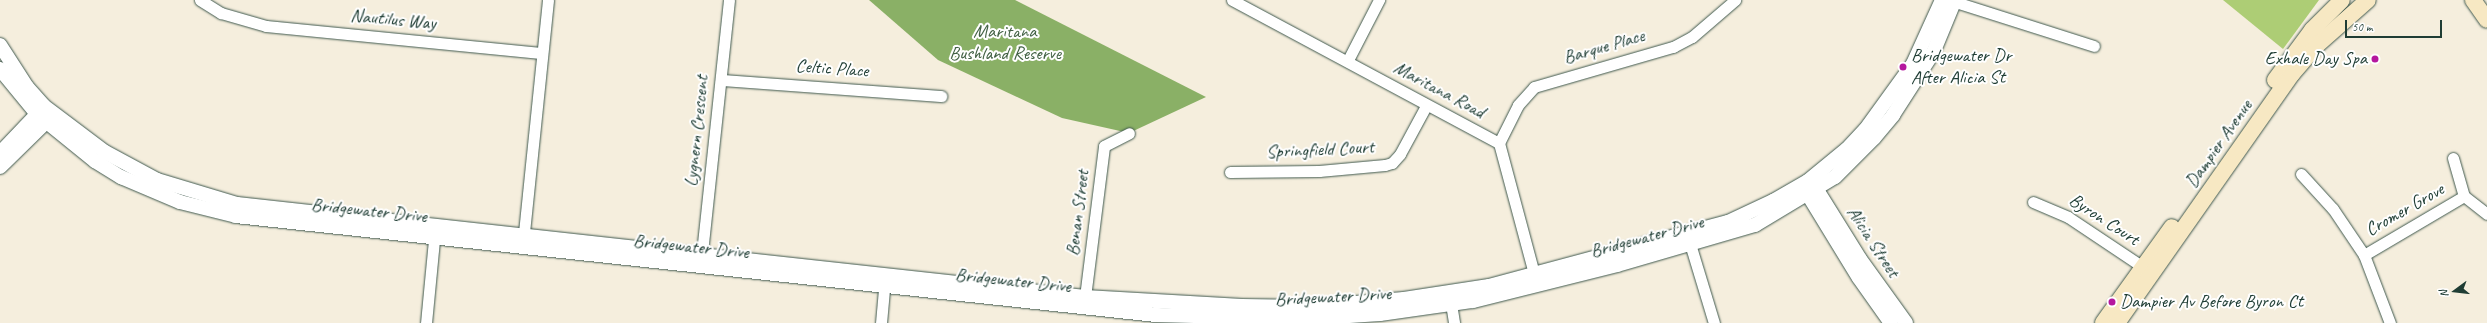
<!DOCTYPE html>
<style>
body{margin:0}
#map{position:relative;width:2487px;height:323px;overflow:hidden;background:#f5eedd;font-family:Caveat,sans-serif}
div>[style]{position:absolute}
.green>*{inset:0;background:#adcd75}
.forest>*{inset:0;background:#8ab066}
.roads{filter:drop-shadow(0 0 1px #3f584d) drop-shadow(0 0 1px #3f584d)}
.minor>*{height:11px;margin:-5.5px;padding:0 5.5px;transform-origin:5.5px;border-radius:5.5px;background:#fff}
.tertiary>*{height:14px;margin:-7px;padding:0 7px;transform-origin:7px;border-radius:7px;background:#fff}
.secondary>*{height:16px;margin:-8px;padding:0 8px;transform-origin:8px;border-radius:8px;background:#f7e8c3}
.dots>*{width:11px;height:11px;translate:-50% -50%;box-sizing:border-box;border:2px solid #fff;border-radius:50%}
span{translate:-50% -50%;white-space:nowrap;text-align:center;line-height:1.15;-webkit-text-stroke:4px #fff;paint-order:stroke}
.street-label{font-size:19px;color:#1f3d34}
.park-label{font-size:19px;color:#426144}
.poi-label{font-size:19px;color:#1f3d34}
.left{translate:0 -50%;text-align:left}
.right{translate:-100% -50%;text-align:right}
.north{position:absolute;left:2435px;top:271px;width:40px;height:40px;-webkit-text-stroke:3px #fff;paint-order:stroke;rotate:255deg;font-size:11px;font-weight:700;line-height:16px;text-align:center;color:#1f3d34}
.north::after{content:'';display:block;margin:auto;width:14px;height:18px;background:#1f3d34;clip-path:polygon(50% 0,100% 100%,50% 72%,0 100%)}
.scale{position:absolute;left:2345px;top:20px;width:97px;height:18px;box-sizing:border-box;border:2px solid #1f3d34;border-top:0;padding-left:5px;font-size:12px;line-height:14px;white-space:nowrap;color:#1f3d34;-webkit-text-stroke:3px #fff;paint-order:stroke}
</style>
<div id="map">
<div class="green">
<i style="clip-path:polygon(2223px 0,2319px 0,2283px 49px)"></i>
</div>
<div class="forest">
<i style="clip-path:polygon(869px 0,1015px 0,1206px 97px,1129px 133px,1062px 118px,938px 60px)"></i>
</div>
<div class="roads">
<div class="minor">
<i style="left:200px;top:0;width:25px;rotate:32deg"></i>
<i style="left:221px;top:13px;width:47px;rotate:16.1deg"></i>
<i style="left:266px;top:26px;width:276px;rotate:5.6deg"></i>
<i style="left:1232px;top:0;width:303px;rotate:28.2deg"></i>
<i style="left:1499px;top:143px;width:143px;rotate:75deg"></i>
<i style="left:1949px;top:0;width:152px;rotate:17.6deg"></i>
<i style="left:1348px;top:60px;width:68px;rotate:-62.7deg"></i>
<i style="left:721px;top:80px;width:221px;rotate:4.2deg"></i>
<i style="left:1499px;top:143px;width:42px;rotate:-63.4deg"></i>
<i style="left:1518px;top:105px;width:24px;rotate:-48deg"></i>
<i style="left:1534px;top:87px;width:145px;rotate:-16.1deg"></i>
<i style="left:1673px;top:47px;width:21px;rotate:-28deg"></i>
<i style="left:1692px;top:37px;width:57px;rotate:-40.7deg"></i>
<i style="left:2453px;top:158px;width:40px;rotate:74deg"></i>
<i style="left:2464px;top:196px;width:29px;rotate:38deg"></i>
<i style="left:1230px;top:172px;width:89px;rotate:-0.6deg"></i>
<i style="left:1319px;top:171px;width:66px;rotate:-5.2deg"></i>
<i style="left:1385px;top:165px;width:7px;rotate:-16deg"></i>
<i style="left:1392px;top:163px;width:12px;rotate:-48deg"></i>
<i style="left:1400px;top:154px;width:55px;rotate:-61.6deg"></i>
<i style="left:2301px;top:174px;width:47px;rotate:47.6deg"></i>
<i style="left:2333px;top:209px;width:55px;rotate:56deg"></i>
<i style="left:2364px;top:255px;width:73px;rotate:69.1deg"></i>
<i style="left:2033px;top:202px;width:38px;rotate:23deg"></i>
<i style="left:2068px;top:217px;width:97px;rotate:33.7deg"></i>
<i style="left:1688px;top:237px;width:90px;rotate:73.2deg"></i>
<i style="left:523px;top:242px;width:243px;rotate:-84.1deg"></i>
<i style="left:2364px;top:255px;width:116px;rotate:-30.5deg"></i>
<i style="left:701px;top:262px;width:263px;rotate:-83.9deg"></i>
<i style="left:1450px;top:297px;width:26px;rotate:81deg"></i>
<i style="left:1084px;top:305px;width:160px;rotate:-82.8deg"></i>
<i style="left:1104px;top:146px;width:28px;rotate:-27deg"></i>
<i style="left:426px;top:323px;width:93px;rotate:-84.5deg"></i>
<i style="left:881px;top:323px;width:45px;rotate:-84.9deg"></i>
</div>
<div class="tertiary">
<i style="left:0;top:45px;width:50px;rotate:57.3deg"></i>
<i style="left:27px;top:87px;width:25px;rotate:48deg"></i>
<i style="left:44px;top:106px;width:76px;rotate:37deg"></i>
<i style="left:105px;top:152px;width:59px;rotate:28.3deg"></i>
<i style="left:157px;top:180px;width:84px;rotate:16.7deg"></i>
<i style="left:237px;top:204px;width:853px;rotate:6.26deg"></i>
<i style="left:1085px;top:297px;width:157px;rotate:3.3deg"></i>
<i style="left:1242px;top:306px;width:67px;rotate:0.9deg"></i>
<i style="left:1309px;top:307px;width:95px;rotate:-4.8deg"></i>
<i style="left:1404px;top:299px;width:86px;rotate:-8.7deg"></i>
<i style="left:1489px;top:286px;width:247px;rotate:-15deg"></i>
<i style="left:1728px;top:222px;width:50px;rotate:-25deg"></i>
<i style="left:1773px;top:201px;width:40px;rotate:-29.7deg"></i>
<i style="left:1808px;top:181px;width:50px;rotate:-39.4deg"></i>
<i style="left:1847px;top:149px;width:26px;rotate:-47deg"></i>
<i style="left:1865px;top:130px;width:82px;rotate:-54deg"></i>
<i style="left:1913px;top:64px;width:70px;rotate:-65.6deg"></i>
<i style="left:0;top:69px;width:58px;rotate:50.6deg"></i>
<i style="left:37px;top:114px;width:75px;rotate:39deg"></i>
<i style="left:95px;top:161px;width:31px;rotate:32deg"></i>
<i style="left:121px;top:177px;width:64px;rotate:23deg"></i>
<i style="left:180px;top:202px;width:58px;rotate:14deg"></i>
<i style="left:236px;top:216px;width:926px;rotate:6.14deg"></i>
<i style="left:1157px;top:315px;width:147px;rotate:1.6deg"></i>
<i style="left:1304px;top:319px;width:76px;rotate:-3.8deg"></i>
<i style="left:1380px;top:314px;width:94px;rotate:-8deg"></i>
<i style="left:1473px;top:301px;width:148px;rotate:-14deg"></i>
<i style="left:1617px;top:265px;width:144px;rotate:-16.2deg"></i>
<i style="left:1755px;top:225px;width:93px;rotate:-31deg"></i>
<i style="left:1835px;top:177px;width:55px;rotate:-45deg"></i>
<i style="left:1874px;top:138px;width:30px;rotate:-50deg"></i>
<i style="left:1893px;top:115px;width:74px;rotate:-57.2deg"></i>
<i style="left:1933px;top:53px;width:57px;rotate:-67.5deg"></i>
<i style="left:0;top:153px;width:62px;rotate:-46.3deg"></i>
<i style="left:0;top:167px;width:73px;rotate:-44.4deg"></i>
<i style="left:1811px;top:184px;width:8px;rotate:45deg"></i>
<i style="left:1817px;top:190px;width:81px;rotate:58.1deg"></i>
<i style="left:1860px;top:259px;width:79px;rotate:54.3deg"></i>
<i style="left:1804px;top:188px;width:105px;rotate:58.6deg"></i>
<i style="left:1859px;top:278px;width:55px;rotate:54.6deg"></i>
</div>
<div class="secondary">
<i style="left:2473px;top:0;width:24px;rotate:55deg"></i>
<i style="left:2275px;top:80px;width:62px;rotate:-53.5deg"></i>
<i style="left:2312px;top:30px;width:42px;rotate:-45deg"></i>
<i style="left:2103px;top:323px;width:118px;rotate:-54.3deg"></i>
<i style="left:2117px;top:323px;width:304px;rotate:-54.9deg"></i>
<i style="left:2292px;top:74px;width:37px;rotate:-49deg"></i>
<i style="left:2316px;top:46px;width:69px;rotate:-41.5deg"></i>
</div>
</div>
<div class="dots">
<i style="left:2375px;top:59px;background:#b5179e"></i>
<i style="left:1903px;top:67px;background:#b5179e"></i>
<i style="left:2112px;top:302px;background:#b5179e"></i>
</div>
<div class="street-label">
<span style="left:393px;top:20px;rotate:5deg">Nautilus Way</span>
<span style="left:1604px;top:47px;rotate:-16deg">Barque Place</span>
<span style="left:832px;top:69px;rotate:4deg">Celtic Place</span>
<span style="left:1439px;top:90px;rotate:28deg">Maritana Road</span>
<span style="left:697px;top:131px;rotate:-84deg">Lygnern Crescent</span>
<span style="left:2219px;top:144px;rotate:-55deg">Dampier Avenue</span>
<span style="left:1320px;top:150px;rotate:-3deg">Springfield Court</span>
<span style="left:2405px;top:210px;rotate:-30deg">Cromer Grove</span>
<span style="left:369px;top:211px;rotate:6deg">Bridgewater Drive</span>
<span style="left:1078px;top:213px;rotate:-83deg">Benan Street</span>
<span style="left:2104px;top:220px;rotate:33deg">Byron Court</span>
<span style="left:1647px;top:237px;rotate:-15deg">Bridgewater Drive</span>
<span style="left:1873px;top:242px;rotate:57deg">Alicia Street</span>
<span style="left:691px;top:247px;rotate:6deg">Bridgewater Drive</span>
<span style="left:1013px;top:281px;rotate:6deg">Bridgewater Drive</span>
<span style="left:1333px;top:297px;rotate:-3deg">Bridgewater Drive</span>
</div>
<div class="park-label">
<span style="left:1005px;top:43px">Maritana<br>Bushland Reserve</span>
</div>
<div class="poi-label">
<span class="left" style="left:1911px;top:67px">Bridgewater Dr<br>After Alicia St</span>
<span class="right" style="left:2367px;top:59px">Exhale Day Spa</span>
<span class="left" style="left:2120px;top:302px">Dampier Av Before Byron Ct</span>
</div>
<div class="north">N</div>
<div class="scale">50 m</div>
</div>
